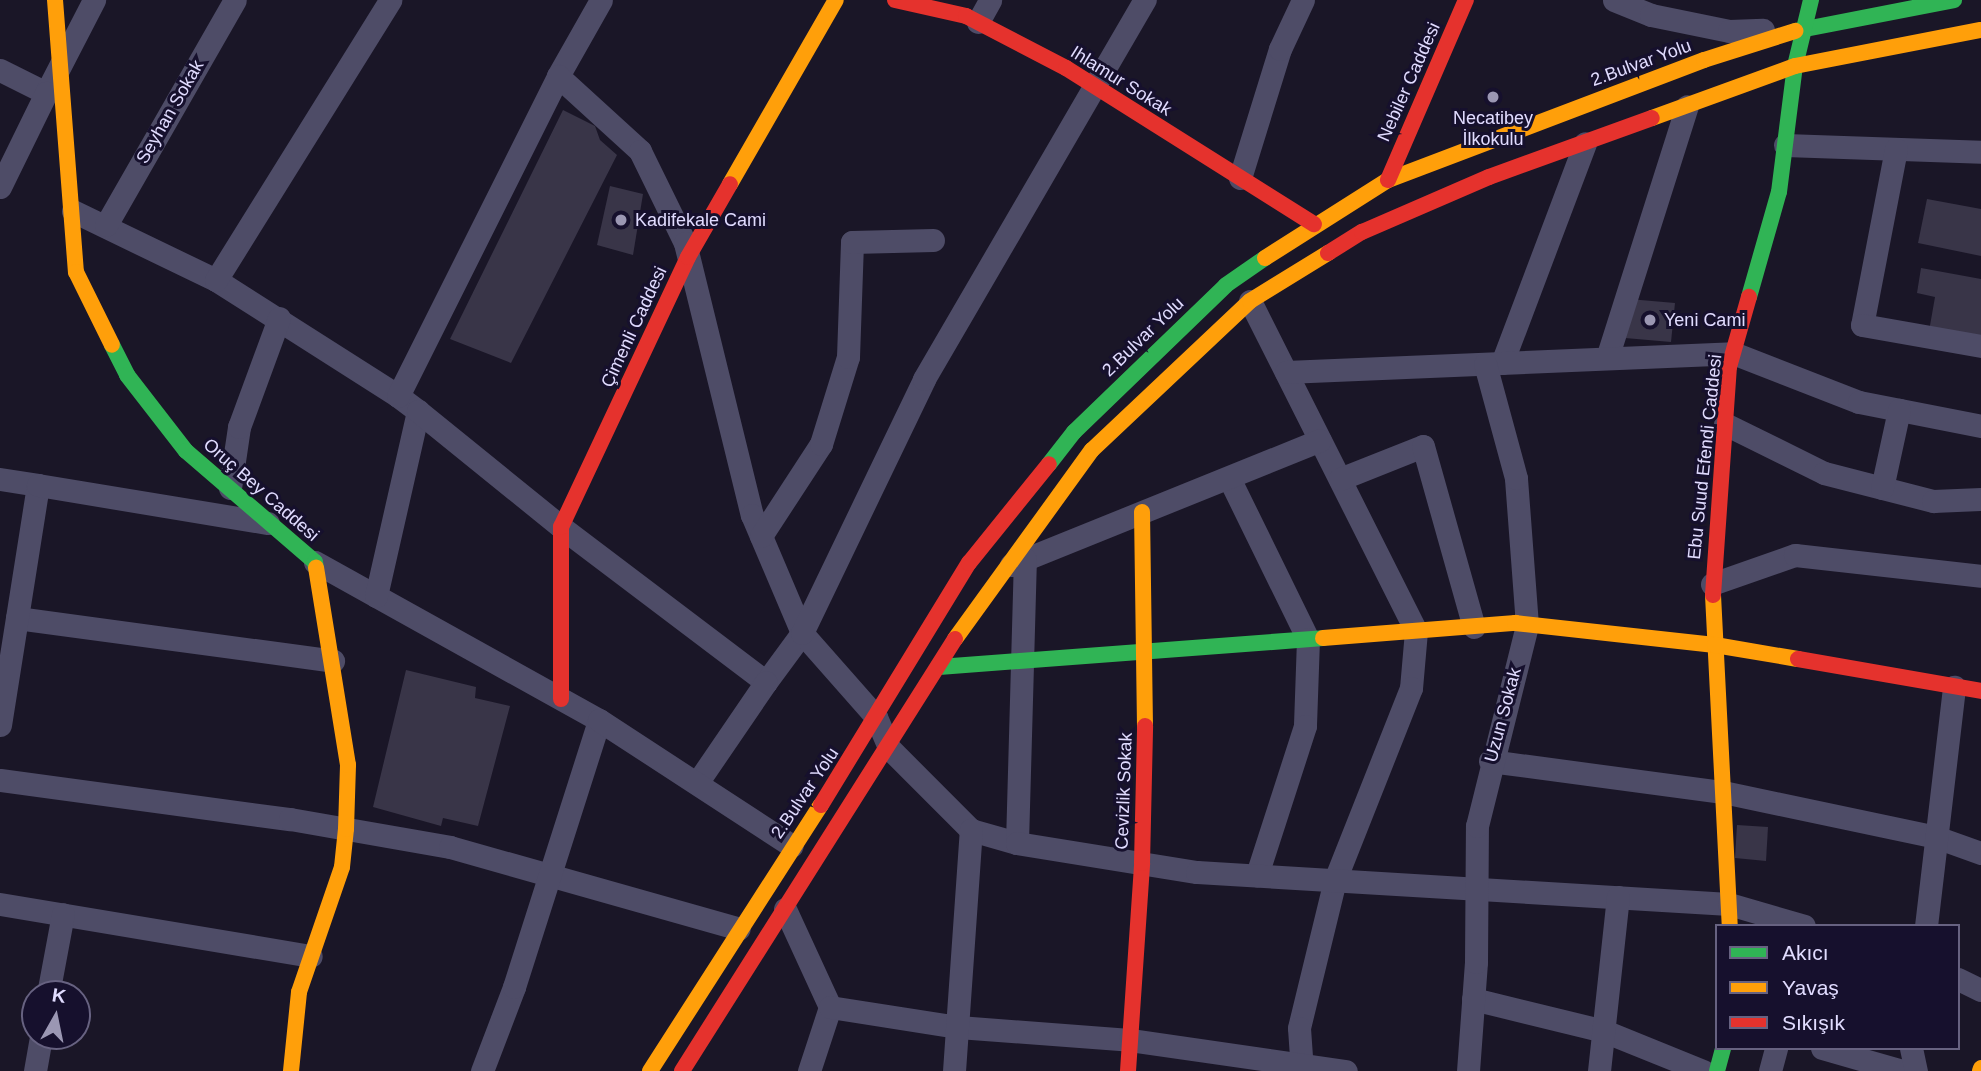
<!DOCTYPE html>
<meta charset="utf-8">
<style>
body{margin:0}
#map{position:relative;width:1981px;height:1071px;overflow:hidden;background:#1a1627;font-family:Helvetica,sans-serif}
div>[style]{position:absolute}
.building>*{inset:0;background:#393548}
.street>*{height:23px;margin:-11.5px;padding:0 11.5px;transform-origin:11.5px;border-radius:11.5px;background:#4e4c67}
.fast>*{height:16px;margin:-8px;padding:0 8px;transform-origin:8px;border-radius:8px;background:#30b455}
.slow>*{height:16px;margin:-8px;padding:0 8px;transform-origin:8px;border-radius:8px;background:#ff9f0a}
.jam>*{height:16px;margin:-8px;padding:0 8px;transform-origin:8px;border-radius:8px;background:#e5322d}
.dots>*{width:19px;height:19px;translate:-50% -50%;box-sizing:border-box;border:4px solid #16102d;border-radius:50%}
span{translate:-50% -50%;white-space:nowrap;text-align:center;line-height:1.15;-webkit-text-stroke:6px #16102d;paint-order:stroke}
.street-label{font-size:18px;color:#e1dcff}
.poi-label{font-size:18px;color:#e1dcff}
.left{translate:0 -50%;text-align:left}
.legend{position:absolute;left:1715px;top:924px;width:245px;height:126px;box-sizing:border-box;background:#16102d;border:2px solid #676281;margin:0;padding:9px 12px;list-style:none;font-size:21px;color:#e1dcff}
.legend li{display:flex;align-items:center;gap:14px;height:35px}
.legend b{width:35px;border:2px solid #676281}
.north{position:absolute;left:21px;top:980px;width:70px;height:70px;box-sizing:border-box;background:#16102d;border:2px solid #676281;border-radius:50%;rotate:9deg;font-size:19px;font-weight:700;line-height:28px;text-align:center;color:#e1dcff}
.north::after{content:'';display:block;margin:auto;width:24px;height:32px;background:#9b97b3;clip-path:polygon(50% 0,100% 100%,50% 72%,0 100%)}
</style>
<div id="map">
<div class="building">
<i style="clip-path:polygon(563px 110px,595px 126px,600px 140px,617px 155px,511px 363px,450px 339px)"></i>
<i style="clip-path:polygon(610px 186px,643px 194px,633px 255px,597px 245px)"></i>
<i style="clip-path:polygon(1927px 199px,1981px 209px,1981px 256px,1918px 243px)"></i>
<i style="clip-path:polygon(1921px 268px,1981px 279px,1981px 346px,1928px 337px,1935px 297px,1917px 293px)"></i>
<i style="clip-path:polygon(1629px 299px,1675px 303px,1671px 342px,1625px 338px)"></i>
<i style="clip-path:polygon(406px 670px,476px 687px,475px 698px,510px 706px,478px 826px,443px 818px,441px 826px,373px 807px)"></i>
<i style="clip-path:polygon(1737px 825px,1768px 827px,1766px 861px,1735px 858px)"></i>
</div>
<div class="street">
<i style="left:1614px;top:0;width:40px;rotate:22deg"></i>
<i style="left:1651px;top:15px;width:80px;rotate:11.6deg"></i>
<i style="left:1729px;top:31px;width:34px;rotate:-2deg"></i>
<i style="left:978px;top:22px;width:25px;rotate:-61deg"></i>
<i style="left:0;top:70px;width:51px;rotate:26.6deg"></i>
<i style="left:46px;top:93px;width:105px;rotate:-62.7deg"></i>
<i style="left:558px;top:76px;width:87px;rotate:-60.5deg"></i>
<i style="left:1785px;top:145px;width:196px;rotate:2deg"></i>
<i style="left:1896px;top:149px;width:179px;rotate:100.9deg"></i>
<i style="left:1862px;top:325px;width:121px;rotate:10deg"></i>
<i style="left:1240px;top:178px;width:135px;rotate:-72.8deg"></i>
<i style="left:1280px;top:49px;width:54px;rotate:-64.9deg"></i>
<i style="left:0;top:187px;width:105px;rotate:-63.9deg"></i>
<i style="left:73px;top:211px;width:159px;rotate:25.8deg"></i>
<i style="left:216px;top:280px;width:216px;rotate:32.5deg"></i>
<i style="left:106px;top:225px;width:259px;rotate:-60.2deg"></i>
<i style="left:216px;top:280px;width:330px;rotate:-58.1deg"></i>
<i style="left:1250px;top:301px;width:369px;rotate:63.3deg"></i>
<i style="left:1416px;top:631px;width:57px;rotate:95deg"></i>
<i style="left:1411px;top:688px;width:206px;rotate:111.6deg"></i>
<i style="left:1335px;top:880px;width:152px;rotate:103.7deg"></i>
<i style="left:1299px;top:1028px;width:43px;rotate:86deg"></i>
<i style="left:1607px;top:358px;width:264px;rotate:-72.4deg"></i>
<i style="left:1502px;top:363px;width:235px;rotate:-69.3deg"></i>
<i style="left:1286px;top:372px;width:447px;rotate:-2.4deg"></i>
<i style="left:1733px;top:353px;width:135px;rotate:21.3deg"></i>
<i style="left:1859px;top:402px;width:124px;rotate:11.1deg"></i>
<i style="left:418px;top:411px;width:25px;rotate:-143deg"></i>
<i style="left:398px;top:396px;width:358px;rotate:-63.4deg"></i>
<i style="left:558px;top:76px;width:111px;rotate:42.4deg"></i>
<i style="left:640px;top:151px;width:102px;rotate:63.9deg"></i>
<i style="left:685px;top:243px;width:280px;rotate:76.2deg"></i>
<i style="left:752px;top:515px;width:128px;rotate:67deg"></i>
<i style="left:1725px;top:424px;width:110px;rotate:26.3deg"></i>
<i style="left:1824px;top:473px;width:113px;rotate:14.4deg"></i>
<i style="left:1933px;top:501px;width:48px;rotate:-2.4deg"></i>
<i style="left:1229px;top:478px;width:179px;rotate:63.9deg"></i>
<i style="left:1308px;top:639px;width:87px;rotate:92deg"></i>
<i style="left:1305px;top:726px;width:157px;rotate:107.9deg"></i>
<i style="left:0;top:479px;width:38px;rotate:9deg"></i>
<i style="left:1340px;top:479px;width:89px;rotate:-21.7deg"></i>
<i style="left:1423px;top:446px;width:188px;rotate:74.3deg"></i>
<i style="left:230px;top:488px;width:62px;rotate:-81.6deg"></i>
<i style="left:239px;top:427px;width:116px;rotate:-69.8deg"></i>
<i style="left:1882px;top:488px;width:80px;rotate:-77.7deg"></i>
<i style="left:761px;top:536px;width:110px;rotate:-56.9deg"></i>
<i style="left:821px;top:444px;width:91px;rotate:-72.8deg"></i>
<i style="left:848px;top:357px;width:115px;rotate:-88deg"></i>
<i style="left:852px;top:242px;width:81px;rotate:-1.4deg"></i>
<i style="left:315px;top:562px;width:325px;rotate:29.1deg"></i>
<i style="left:1011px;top:565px;width:333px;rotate:-22deg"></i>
<i style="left:1712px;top:584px;width:88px;rotate:-19.3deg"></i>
<i style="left:1795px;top:555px;width:187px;rotate:6.4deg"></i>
<i style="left:376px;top:596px;width:190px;rotate:-77.2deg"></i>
<i style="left:418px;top:411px;width:184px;rotate:39deg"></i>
<i style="left:561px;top:527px;width:257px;rotate:37.1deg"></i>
<i style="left:766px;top:682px;width:61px;rotate:-53.7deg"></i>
<i style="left:802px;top:633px;width:112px;rotate:48.6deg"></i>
<i style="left:876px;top:717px;width:34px;rotate:67deg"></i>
<i style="left:889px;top:748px;width:116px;rotate:45deg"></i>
<i style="left:971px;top:830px;width:48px;rotate:15.8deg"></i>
<i style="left:1017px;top:843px;width:284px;rotate:-88.4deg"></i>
<i style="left:17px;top:618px;width:319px;rotate:7.7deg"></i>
<i style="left:802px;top:633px;width:282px;rotate:-64.3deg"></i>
<i style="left:924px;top:379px;width:439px;rotate:-59.8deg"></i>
<i style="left:0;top:725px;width:243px;rotate:-81deg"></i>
<i style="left:38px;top:485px;width:233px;rotate:9.4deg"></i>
<i style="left:1490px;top:761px;width:235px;rotate:7.6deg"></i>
<i style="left:1723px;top:792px;width:218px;rotate:11.9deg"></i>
<i style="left:1936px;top:837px;width:48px;rotate:19.6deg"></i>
<i style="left:0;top:780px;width:293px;rotate:7.7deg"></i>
<i style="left:290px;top:819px;width:162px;rotate:9.9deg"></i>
<i style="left:450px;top:847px;width:300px;rotate:15.8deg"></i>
<i style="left:697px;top:783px;width:122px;rotate:-55.7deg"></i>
<i style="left:1017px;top:843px;width:182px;rotate:9.2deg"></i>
<i style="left:1197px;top:872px;width:533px;rotate:3.44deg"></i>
<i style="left:1729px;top:904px;width:78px;rotate:16.3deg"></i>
<i style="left:0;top:904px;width:315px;rotate:9.5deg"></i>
<i style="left:785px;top:909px;width:108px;rotate:65.3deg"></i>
<i style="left:1926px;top:926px;width:241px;rotate:-83.3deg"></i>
<i style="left:1958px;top:979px;width:25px;rotate:26deg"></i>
<i style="left:48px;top:994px;width:81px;rotate:-79.4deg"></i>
<i style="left:1473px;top:999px;width:135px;rotate:13.7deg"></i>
<i style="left:1604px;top:1031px;width:107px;rotate:22deg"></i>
<i style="left:1822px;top:1048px;width:83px;rotate:16deg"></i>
<i style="left:1911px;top:1048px;width:24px;rotate:78deg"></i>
<i style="left:35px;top:1071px;width:36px;rotate:-80deg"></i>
<i style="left:482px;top:1071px;width:90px;rotate:-69.1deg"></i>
<i style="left:514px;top:987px;width:280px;rotate:-72.3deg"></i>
<i style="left:599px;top:720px;width:230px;rotate:33.1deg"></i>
<i style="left:809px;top:1071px;width:67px;rotate:-71.8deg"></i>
<i style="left:830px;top:1007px;width:130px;rotate:8.9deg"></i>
<i style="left:958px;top:1027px;width:172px;rotate:4.3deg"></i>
<i style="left:1130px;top:1040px;width:218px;rotate:8.2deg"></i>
<i style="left:954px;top:1071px;width:242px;rotate:-86deg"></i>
<i style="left:1468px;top:1071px;width:109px;rotate:-85.8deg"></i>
<i style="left:1476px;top:962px;width:136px;rotate:-89.6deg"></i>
<i style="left:1477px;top:826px;width:207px;rotate:-76deg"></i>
<i style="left:1527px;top:625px;width:147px;rotate:-94.3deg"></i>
<i style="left:1516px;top:478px;width:118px;rotate:-105.2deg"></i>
<i style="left:1599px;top:1071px;width:175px;rotate:-83.8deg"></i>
<i style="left:1770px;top:1071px;width:24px;rotate:-75deg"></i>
</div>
<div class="fast">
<i style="left:1795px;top:31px;width:162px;rotate:-11deg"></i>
<i style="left:1749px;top:297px;width:109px;rotate:-74.1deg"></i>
<i style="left:1779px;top:192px;width:127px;rotate:-82.8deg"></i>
<i style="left:1795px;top:66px;width:68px;rotate:-76.4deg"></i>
<i style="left:112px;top:345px;width:34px;rotate:63deg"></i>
<i style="left:127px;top:375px;width:96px;rotate:52.2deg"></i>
<i style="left:186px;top:451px;width:170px;rotate:40.7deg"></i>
<i style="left:315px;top:562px;width:6px;rotate:81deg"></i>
<i style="left:1049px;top:464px;width:41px;rotate:-52deg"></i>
<i style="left:1074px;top:432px;width:211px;rotate:-44deg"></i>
<i style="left:1226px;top:285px;width:47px;rotate:-34.7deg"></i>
<i style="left:939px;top:667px;width:385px;rotate:-4.3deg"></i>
<i style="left:1717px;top:1071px;width:24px;rotate:-75deg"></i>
</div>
<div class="slow">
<i style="left:55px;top:0;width:273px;rotate:85.6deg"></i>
<i style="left:76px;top:272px;width:81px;rotate:63.7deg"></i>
<i style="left:1652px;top:118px;width:152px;rotate:-20deg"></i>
<i style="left:1795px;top:66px;width:189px;rotate:-11deg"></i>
<i style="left:730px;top:184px;width:212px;rotate:-60.1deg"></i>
<i style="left:1265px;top:258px;width:146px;rotate:-32.4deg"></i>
<i style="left:1388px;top:180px;width:338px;rotate:-20.8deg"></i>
<i style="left:1704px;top:60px;width:96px;rotate:-17.7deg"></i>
<i style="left:1142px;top:512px;width:214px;rotate:89.2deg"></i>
<i style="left:1713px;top:595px;width:331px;rotate:87.1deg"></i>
<i style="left:1323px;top:638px;width:193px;rotate:-4.5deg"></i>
<i style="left:1515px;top:623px;width:201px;rotate:6.3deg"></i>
<i style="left:1715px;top:645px;width:84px;rotate:9.6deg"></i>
<i style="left:955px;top:639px;width:233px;rotate:-54.1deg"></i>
<i style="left:1092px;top:450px;width:217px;rotate:-43.3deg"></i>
<i style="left:1250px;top:301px;width:92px;rotate:-31.6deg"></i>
<i style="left:291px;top:1071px;width:79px;rotate:-84.2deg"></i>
<i style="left:299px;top:992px;width:132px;rotate:-71deg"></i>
<i style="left:342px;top:867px;width:38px;rotate:-84deg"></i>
<i style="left:346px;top:829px;width:64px;rotate:-88.2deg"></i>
<i style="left:348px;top:765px;width:200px;rotate:-99.2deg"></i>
<i style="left:650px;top:1071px;width:316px;rotate:-57.3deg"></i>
<i style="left:1980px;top:1071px;width:3px;rotate:-72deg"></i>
</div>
<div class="jam">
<i style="left:895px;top:0;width:73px;rotate:12.7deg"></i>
<i style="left:966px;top:16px;width:113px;rotate:27.5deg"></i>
<i style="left:1066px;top:68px;width:293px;rotate:32.2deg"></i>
<i style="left:1388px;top:180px;width:196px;rotate:-66.6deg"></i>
<i style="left:1328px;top:253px;width:40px;rotate:-32deg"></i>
<i style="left:1362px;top:232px;width:138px;rotate:-23.4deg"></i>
<i style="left:1489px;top:177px;width:173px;rotate:-19.9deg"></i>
<i style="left:1713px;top:595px;width:229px;rotate:-86deg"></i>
<i style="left:1729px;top:367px;width:73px;rotate:-74.1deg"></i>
<i style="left:1798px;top:659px;width:186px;rotate:9.9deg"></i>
<i style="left:561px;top:699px;width:172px;rotate:-90deg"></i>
<i style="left:561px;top:527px;width:298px;rotate:-64.8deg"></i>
<i style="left:688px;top:257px;width:84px;rotate:-60.1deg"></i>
<i style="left:821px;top:805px;width:284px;rotate:-58.6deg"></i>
<i style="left:969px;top:563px;width:127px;rotate:-51.1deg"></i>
<i style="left:682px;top:1071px;width:511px;rotate:-57.71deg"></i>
<i style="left:1128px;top:1071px;width:208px;rotate:-86.1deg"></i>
<i style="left:1142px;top:863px;width:137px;rotate:-88.7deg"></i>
</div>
<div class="dots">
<i style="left:1493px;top:97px;background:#9b97b3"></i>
<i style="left:621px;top:220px;background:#9b97b3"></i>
<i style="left:1650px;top:320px;background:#9b97b3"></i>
</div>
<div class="street-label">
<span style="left:1641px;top:63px;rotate:-20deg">2.Bulvar Yolu</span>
<span style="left:1121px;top:81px;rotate:32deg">Ihlamur Sokak</span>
<span style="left:1409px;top:82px;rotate:-66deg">Nebiler Caddesi</span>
<span style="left:170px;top:112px;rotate:-60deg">Seyhan Sokak</span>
<span style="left:634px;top:327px;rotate:-65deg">Çimenli Caddesi</span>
<span style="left:1143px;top:337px;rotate:-44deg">2.Bulvar Yolu</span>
<span style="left:1705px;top:457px;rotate:-84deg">Ebu Suud Efendi Caddesi</span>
<span style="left:261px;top:490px;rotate:41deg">Oruç Bey Caddesi</span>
<span style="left:1503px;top:715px;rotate:-75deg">Uzun Sokak</span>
<span style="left:1124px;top:791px;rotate:-88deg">Cevizlik Sokak</span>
<span style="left:805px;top:793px;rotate:-56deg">2.Bulvar Yolu</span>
</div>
<div class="poi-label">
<span style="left:1493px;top:129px">Necatibey<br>İlkokulu</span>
<span class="left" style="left:635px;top:220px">Kadifekale Cami</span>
<span class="left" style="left:1664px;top:320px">Yeni Cami</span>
</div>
<ul class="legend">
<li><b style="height:9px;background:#30b455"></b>Akıcı</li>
<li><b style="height:9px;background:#ff9f0a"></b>Yavaş</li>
<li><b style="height:9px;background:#e5322d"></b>Sıkışık</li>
</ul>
<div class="north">K</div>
</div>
